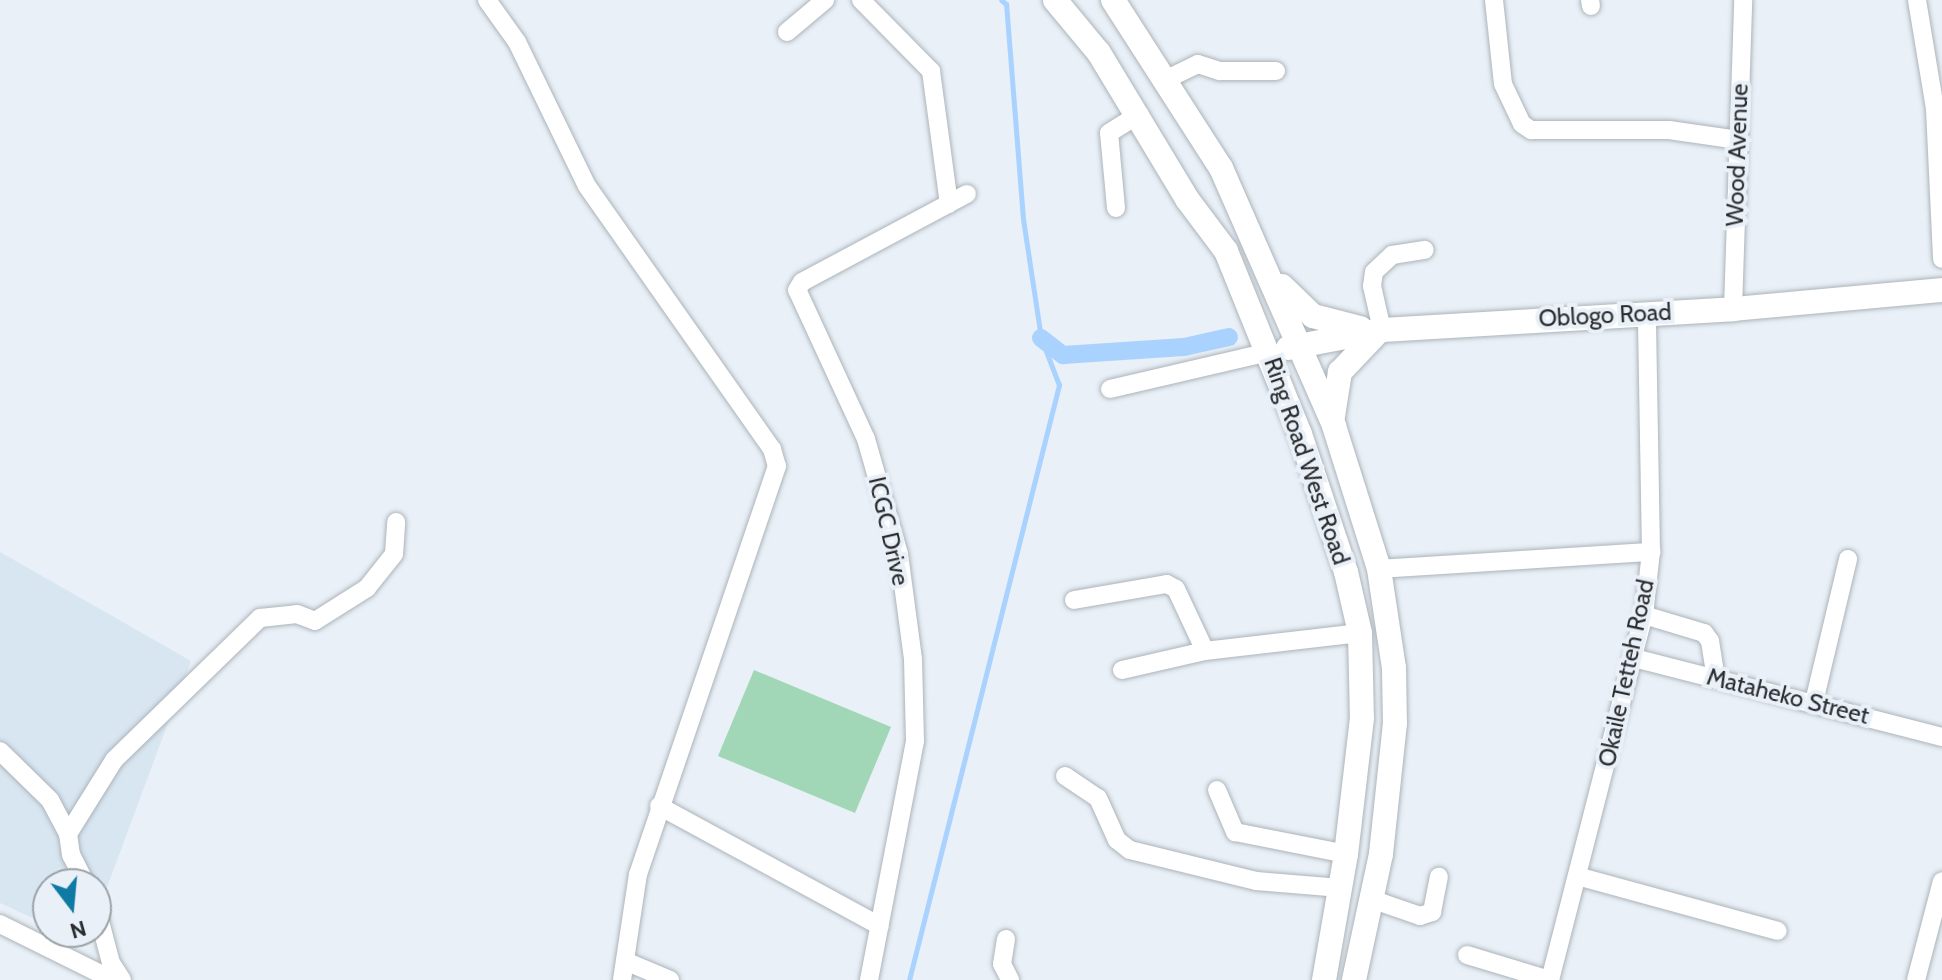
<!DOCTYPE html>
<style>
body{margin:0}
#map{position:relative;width:1942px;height:980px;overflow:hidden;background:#e9f0f7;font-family:Cabin,sans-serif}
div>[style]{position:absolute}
.built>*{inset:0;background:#d8e6f2}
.green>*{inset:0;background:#a1d7b6}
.stream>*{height:5px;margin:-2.5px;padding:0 2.5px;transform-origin:2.5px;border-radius:2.5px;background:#a9d2fe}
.canal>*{height:18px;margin:-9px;padding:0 9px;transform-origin:9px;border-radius:9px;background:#a9d2fe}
.roads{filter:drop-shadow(0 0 2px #acb4ba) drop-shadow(0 0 2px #acb4ba)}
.minor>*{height:18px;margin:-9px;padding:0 9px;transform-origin:9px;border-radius:9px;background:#fff}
.major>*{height:24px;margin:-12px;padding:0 12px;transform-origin:12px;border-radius:12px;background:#fff}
span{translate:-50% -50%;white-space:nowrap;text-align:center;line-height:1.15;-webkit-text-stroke:8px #e9f0f7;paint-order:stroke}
.street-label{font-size:24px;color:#2a2c2f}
.north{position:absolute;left:32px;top:868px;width:80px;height:80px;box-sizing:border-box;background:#e9f0f7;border:2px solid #9da2a7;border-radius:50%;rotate:164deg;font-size:22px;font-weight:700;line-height:32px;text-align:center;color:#2a2c2f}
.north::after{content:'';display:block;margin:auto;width:28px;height:36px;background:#0f7aa4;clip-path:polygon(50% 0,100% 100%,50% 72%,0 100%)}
</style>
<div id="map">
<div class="built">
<i style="clip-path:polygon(0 552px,191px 661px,96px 917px,96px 884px,48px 884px,48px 925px,0 903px)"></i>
</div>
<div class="green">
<i style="clip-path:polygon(754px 670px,891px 727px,855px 813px,718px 756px)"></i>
</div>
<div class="stream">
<i style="left:909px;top:980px;width:614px;rotate:-75.85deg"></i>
<i style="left:1059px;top:385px;width:50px;rotate:-111deg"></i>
<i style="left:1041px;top:338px;width:120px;rotate:-98.6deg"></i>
<i style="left:1023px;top:219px;width:216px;rotate:-94.5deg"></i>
<i style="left:1006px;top:4px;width:6px;rotate:-141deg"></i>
</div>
<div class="canal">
<i style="left:1041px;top:338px;width:28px;rotate:38deg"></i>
<i style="left:1063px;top:355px;width:121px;rotate:-3.8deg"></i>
<i style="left:1184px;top:347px;width:46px;rotate:-12.5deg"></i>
</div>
<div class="roads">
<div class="minor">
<i style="left:487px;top:0;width:52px;rotate:54.5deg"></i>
<i style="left:517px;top:42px;width:160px;rotate:64.1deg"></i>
<i style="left:587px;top:186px;width:322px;rotate:54.9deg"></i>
<i style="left:772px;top:449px;width:18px;rotate:74deg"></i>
<i style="left:777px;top:466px;width:431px;rotate:108.8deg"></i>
<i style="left:638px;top:874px;width:107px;rotate:98.6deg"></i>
<i style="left:861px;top:0;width:100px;rotate:45.4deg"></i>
<i style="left:931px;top:71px;width:134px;rotate:82.3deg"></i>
<i style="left:1494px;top:0;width:84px;rotate:83.9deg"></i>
<i style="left:1503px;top:84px;width:44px;rotate:64.6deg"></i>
<i style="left:1522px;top:124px;width:11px;rotate:34deg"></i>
<i style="left:1531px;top:130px;width:138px"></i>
<i style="left:1669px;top:130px;width:70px;rotate:8.2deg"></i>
<i style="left:1590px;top:0;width:6px;rotate:81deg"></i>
<i style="left:1917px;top:0;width:110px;rotate:80.6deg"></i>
<i style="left:1935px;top:109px;width:150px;rotate:87.3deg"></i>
<i style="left:787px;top:32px;width:50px;rotate:-40.1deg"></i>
<i style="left:1167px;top:79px;width:34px;rotate:-26deg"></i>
<i style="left:1198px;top:64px;width:23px;rotate:18deg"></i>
<i style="left:1220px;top:71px;width:56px"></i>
<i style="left:1116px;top:208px;width:75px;rotate:-95.3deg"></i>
<i style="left:1109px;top:133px;width:36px;rotate:-32deg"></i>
<i style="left:1733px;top:309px;width:309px;rotate:-88.1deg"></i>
<i style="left:1382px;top:330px;width:45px;rotate:-102.8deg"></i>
<i style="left:1372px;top:286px;width:14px;rotate:-82deg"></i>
<i style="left:1374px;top:272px;width:25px;rotate:-43deg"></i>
<i style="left:1392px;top:255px;width:33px;rotate:-9deg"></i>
<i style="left:1110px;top:389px;width:163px;rotate:-13.1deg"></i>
<i style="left:1379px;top:569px;width:273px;rotate:-3.6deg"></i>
<i style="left:1074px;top:600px;width:94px;rotate:-9.8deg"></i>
<i style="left:1167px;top:584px;width:10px;rotate:29deg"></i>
<i style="left:1176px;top:589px;width:68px;rotate:64.9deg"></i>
<i style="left:1644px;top:615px;width:63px;rotate:16.7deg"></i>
<i style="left:1704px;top:633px;width:10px;rotate:53deg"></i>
<i style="left:1710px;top:641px;width:37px;rotate:81deg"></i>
<i style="left:1634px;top:658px;width:318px;rotate:14.4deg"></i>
<i style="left:1122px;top:670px;width:85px;rotate:-12.9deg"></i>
<i style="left:1205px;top:651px;width:156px;rotate:-6.6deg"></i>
<i style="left:1814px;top:702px;width:147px;rotate:-76.6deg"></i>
<i style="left:0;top:751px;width:70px;rotate:44.4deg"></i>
<i style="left:50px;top:800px;width:38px;rotate:62deg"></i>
<i style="left:1065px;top:776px;width:40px;rotate:34deg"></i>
<i style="left:1098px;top:798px;width:46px;rotate:65.7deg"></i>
<i style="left:1117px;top:840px;width:16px;rotate:38deg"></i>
<i style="left:1130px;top:850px;width:130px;rotate:13.8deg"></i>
<i style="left:1256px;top:881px;width:85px;rotate:4.7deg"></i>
<i style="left:1217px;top:790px;width:46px;rotate:66.8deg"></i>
<i style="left:1235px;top:832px;width:113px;rotate:11.2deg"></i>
<i style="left:659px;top:806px;width:251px;rotate:28.5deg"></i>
<i style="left:1577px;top:876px;width:208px;rotate:15.3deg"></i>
<i style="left:86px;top:884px;width:33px;rotate:-117deg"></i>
<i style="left:71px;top:855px;width:21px;rotate:-98deg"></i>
<i style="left:68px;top:834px;width:87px;rotate:-58.1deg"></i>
<i style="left:114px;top:760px;width:204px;rotate:-44.2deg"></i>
<i style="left:260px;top:618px;width:37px;rotate:-6deg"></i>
<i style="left:297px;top:614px;width:19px;rotate:21deg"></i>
<i style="left:315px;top:621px;width:62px;rotate:-32.4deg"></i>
<i style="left:367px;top:588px;width:43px;rotate:-51.5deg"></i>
<i style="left:394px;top:554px;width:32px;rotate:-86deg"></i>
<i style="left:1371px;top:899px;width:52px;rotate:19.1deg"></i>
<i style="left:1420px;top:916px;width:13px;rotate:-18deg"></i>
<i style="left:1432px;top:912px;width:36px;rotate:-79deg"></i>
<i style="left:96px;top:906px;width:59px;rotate:75.3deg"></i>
<i style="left:111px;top:963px;width:20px;rotate:57deg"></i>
<i style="left:0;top:924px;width:126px;rotate:26.4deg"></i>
<i style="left:1006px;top:939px;width:25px;rotate:99deg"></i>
<i style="left:1002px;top:964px;width:18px;rotate:63deg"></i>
<i style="left:1467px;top:955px;width:87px;rotate:16.8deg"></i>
<i style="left:625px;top:961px;width:49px;rotate:22.9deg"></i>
<i style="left:869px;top:980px;width:243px;rotate:-79.1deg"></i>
<i style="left:915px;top:741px;width:82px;rotate:-91.4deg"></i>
<i style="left:913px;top:659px;width:106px;rotate:-97.6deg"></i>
<i style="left:899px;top:554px;width:120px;rotate:-106deg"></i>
<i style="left:866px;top:439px;width:164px;rotate:-114.8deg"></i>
<i style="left:797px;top:290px;width:9px;rotate:-58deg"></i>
<i style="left:802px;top:282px;width:187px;rotate:-28.1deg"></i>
<i style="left:1550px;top:980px;width:377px;rotate:-75.6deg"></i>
<i style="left:1644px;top:615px;width:63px;rotate:-83.7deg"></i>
<i style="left:1651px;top:552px;width:240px;rotate:-91deg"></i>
<i style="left:1916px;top:980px;width:102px;rotate:-75.3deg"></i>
</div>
<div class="major">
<i style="left:1055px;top:0;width:69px;rotate:50.3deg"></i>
<i style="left:1099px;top:53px;width:170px;rotate:58.9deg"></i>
<i style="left:1187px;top:199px;width:65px;rotate:53.1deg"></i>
<i style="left:1226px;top:251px;width:197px;rotate:68deg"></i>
<i style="left:1300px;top:434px;width:145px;rotate:71.6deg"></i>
<i style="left:1346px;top:572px;width:63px;rotate:77.1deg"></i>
<i style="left:1360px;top:633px;width:85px;rotate:88.7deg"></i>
<i style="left:1362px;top:718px;width:137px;rotate:96.7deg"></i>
<i style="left:1346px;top:854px;width:128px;rotate:99.9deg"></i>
<i style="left:1113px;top:0;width:200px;rotate:57.3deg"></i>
<i style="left:1221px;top:168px;width:282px;rotate:66.3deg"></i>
<i style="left:1334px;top:426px;width:150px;rotate:72.5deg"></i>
<i style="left:1379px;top:569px;width:100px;rotate:81.4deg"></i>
<i style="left:1394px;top:668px;width:55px;rotate:89deg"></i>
<i style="left:1395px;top:723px;width:132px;rotate:96.1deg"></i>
<i style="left:1381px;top:854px;width:129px;rotate:102.1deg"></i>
<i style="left:1282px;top:286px;width:43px;rotate:44.1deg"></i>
<i style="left:1313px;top:316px;width:49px;rotate:14.3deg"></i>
<i style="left:1288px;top:348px;width:96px;rotate:-10.8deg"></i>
<i style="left:1382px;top:330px;width:352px;rotate:-3.4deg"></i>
<i style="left:1733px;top:309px;width:210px;rotate:-5.2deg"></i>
<i style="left:1333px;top:416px;width:45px;rotate:-81deg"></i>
<i style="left:1340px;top:372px;width:54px;rotate:-46.5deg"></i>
</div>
</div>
<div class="street-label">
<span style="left:1737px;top:155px;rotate:-88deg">Wood Avenue</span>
<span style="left:1605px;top:315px;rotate:-3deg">Oblogo Road</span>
<span style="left:1307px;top:461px;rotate:71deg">Ring Road West Road</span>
<span style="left:889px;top:531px;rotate:77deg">ICGC Drive</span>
<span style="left:1626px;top:673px;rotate:-78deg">Okaile Tetteh Road</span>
<span style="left:1788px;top:696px;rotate:14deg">Mataheko Street</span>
</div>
<div class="north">N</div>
</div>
